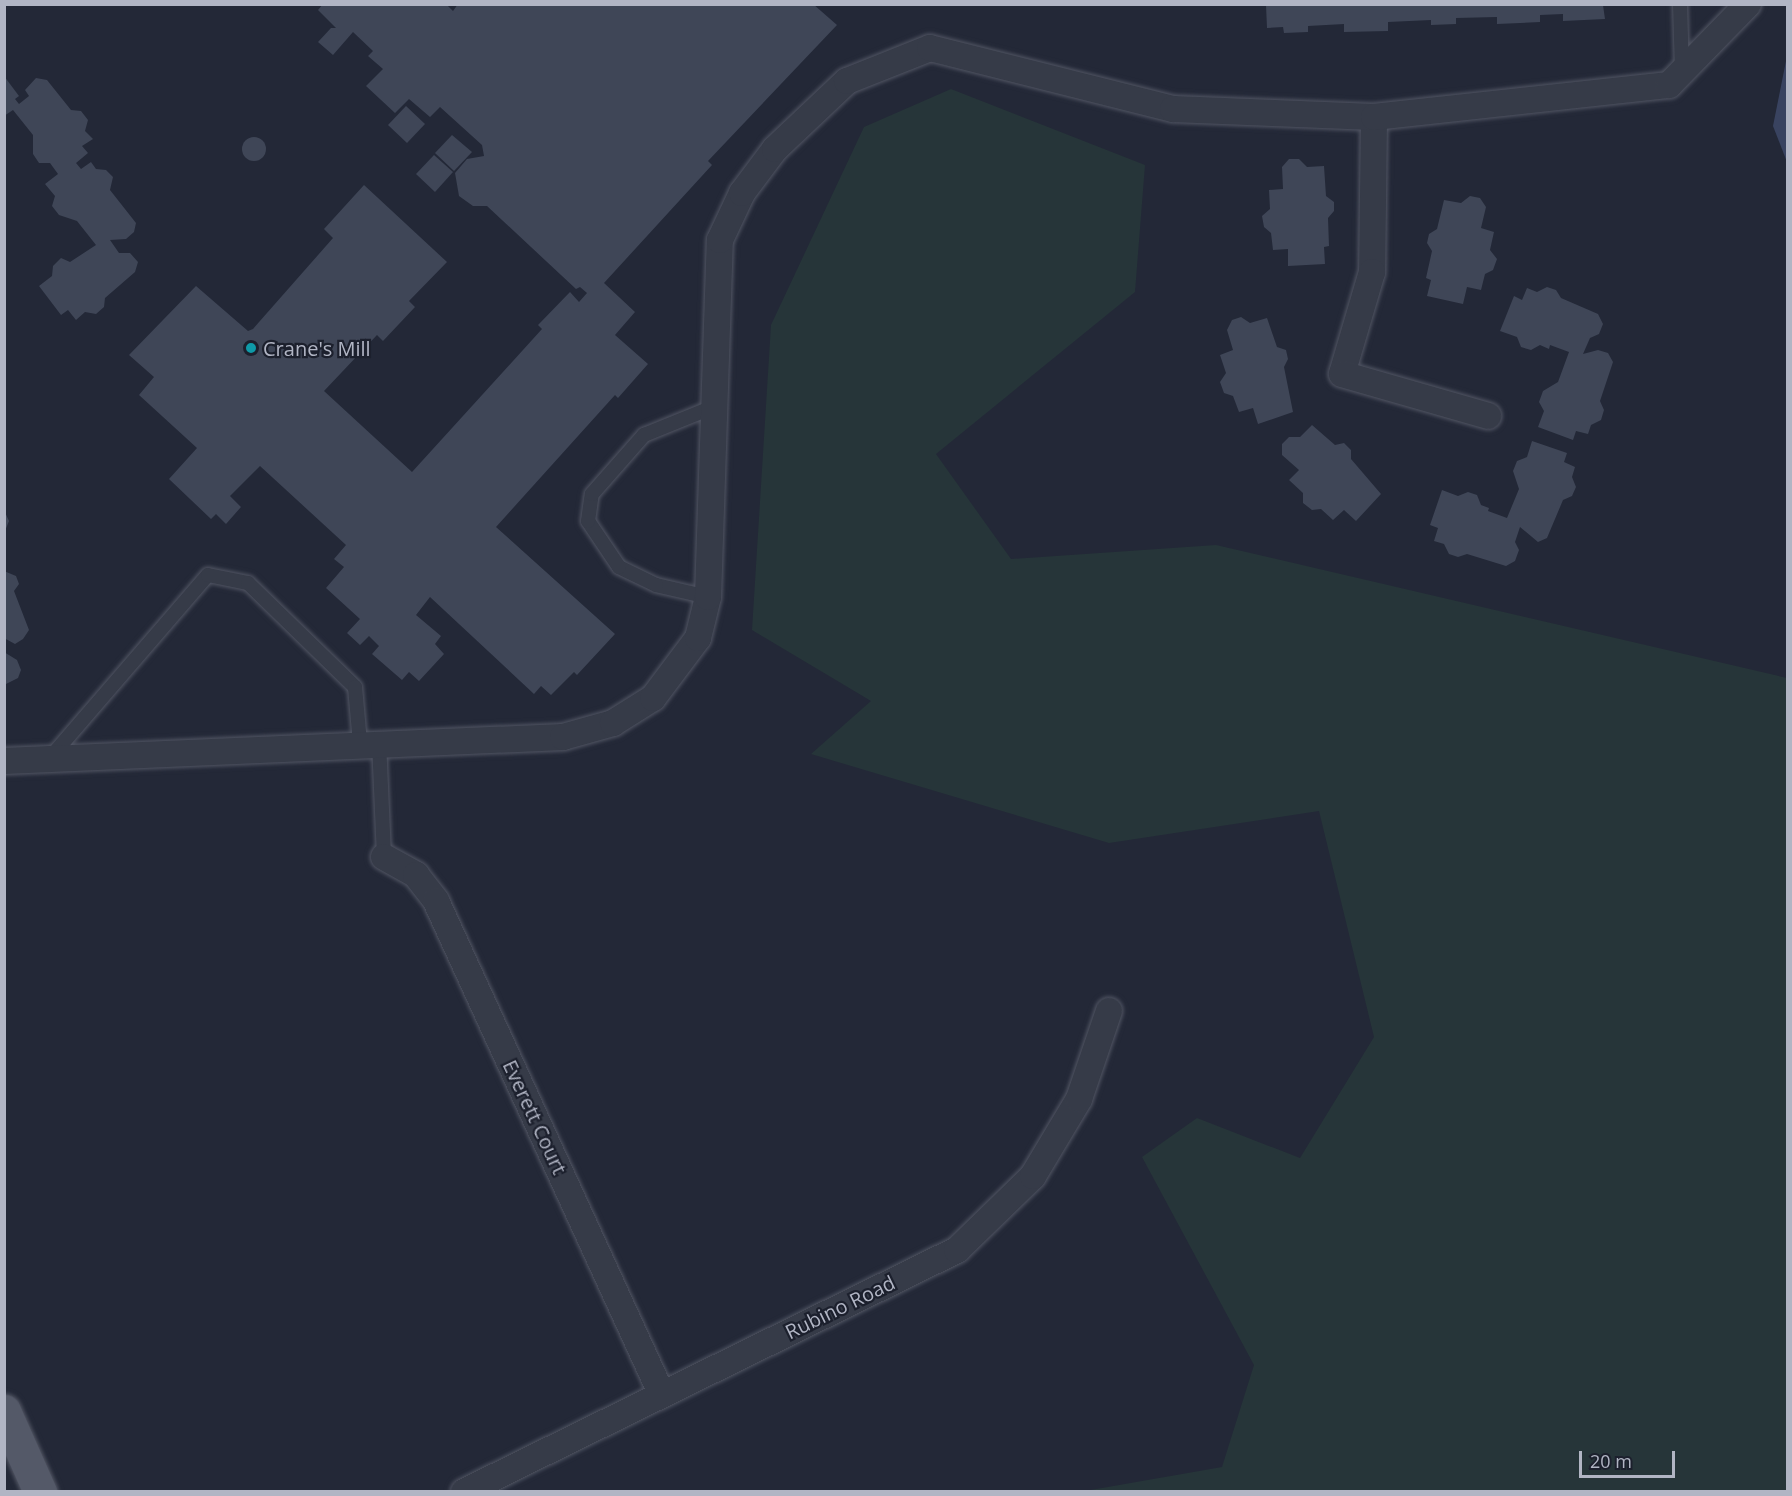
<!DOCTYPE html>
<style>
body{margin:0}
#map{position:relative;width:1792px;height:1496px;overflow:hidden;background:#232837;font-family:"Open Sans",sans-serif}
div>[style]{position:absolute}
.green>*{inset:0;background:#263539}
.water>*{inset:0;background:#394360}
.building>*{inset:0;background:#3f4657}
.round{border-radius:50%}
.roads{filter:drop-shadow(0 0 2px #515563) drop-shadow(0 0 2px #515563)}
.service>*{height:14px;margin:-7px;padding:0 7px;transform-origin:7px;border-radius:7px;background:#363b48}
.minor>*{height:26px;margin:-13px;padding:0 13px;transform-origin:13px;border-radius:13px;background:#363b48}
.primary>*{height:33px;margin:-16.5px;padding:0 16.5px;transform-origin:16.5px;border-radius:16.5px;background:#545968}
.dots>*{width:16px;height:16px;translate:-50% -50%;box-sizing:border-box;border:3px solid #1c202d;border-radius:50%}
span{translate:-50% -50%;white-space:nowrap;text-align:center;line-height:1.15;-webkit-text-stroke:4.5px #1c202d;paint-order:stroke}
.poi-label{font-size:20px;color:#b1b5c4}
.left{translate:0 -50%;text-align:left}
.street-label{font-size:20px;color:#b1b5c4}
.frame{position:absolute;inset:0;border:6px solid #b1b5c4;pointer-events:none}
.scale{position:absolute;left:1579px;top:1451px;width:96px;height:27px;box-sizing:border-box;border:3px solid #b1b5c4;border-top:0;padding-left:8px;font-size:18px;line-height:21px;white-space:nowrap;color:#b1b5c4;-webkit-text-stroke:4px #1c202d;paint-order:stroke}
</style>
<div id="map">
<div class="green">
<i style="clip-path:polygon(951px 89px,1145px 165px,1135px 292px,936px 454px,1011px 559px,1216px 545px,1787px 678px,1787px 1491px,1085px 1491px,1222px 1467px,1254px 1365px,1142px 1157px,1197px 1118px,1300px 1158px,1374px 1037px,1319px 811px,1109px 843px,811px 754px,871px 701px,752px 630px,771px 325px,864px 127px)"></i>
</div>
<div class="water">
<i style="clip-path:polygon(1787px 56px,1788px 162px,1787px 162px,1773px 126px)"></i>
</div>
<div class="building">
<i style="clip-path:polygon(323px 4px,446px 4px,453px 11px,458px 4px,813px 4px,837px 25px,708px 161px,712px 165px,604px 283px,635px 312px,615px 335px,648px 364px,618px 398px,615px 395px,496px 527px,615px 634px,577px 675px,574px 672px,551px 695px,541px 686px,534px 694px,430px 597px,416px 615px,441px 636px,435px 644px,444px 654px,419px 681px,409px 672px,402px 680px,372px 654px,379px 646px,369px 636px,360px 645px,347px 633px,360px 619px,326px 588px,344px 567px,334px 559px,346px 545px,260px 466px,230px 496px,241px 507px,226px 524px,216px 514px,211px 519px,169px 479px,197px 448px,139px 395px,154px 377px,129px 355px,196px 286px,248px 331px,253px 329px,333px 238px,324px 229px,364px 185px,447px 262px,409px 301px,415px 307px,383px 341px,377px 335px,324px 391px,412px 472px,542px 329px,538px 325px,570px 292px,579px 302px,587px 293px,580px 287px,576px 289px,487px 206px,473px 206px,459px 196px,455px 173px,467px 159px,484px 156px,482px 145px,440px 107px,430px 117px,409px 99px,395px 113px,366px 86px,383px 69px,368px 56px,373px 51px,353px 32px,333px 55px,318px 42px,331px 28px,336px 28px,318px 10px)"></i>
<i style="clip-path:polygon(1266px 5px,1603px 5px,1605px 19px,1563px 21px,1563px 14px,1540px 15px,1540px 22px,1497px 24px,1497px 17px,1456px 18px,1456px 24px,1431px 25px,1431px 20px,1388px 22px,1388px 31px,1344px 32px,1344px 24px,1308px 26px,1308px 32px,1284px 33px,1283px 27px,1267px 28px)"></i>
<i style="clip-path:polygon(4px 76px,19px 96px,15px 99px,19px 104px,29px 96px,25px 90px,36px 78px,47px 80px,71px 110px,81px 111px,88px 120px,85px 131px,93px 139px,82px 146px,88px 153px,76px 163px,81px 169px,91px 162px,96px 169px,106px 170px,113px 177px,110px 190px,136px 223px,134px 232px,126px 239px,110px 240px,119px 253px,130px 253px,138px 262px,135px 272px,105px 298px,104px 307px,96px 314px,85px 312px,76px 320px,68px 310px,61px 315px,39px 286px,52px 276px,53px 266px,61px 258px,70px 262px,96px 245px,77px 221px,59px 215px,52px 206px,55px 196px,45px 184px,58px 174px,50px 163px,39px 163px,33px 154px,33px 135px,13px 110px,4px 116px)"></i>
<i style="clip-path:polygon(406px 106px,425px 124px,407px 143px,388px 125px)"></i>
<i style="clip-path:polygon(452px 135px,472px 152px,454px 171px,435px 153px)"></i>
<i class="round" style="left:242px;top:137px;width:24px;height:24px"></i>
<i style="clip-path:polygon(434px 155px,453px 172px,435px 192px,416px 174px)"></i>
<i style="clip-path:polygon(1289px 159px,1299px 159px,1307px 167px,1324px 166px,1326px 196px,1334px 202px,1334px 211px,1328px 218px,1329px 246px,1324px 247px,1325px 264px,1288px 266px,1288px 249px,1273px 250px,1271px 233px,1264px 227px,1262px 216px,1270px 209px,1269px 190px,1283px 189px,1282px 167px)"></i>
<i style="clip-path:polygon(1470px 196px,1480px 198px,1486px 207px,1481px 228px,1494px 232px,1490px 250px,1497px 259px,1493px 270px,1485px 274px,1481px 290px,1467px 287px,1463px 304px,1427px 296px,1431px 280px,1426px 278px,1432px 251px,1427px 243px,1429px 234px,1437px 229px,1444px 200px,1461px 203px)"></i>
<i style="clip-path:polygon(1547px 287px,1556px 290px,1561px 298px,1598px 314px,1603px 324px,1599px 334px,1590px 338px,1583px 354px,1598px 350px,1608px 353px,1613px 362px,1600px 401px,1604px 410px,1601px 420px,1591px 425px,1588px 434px,1576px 431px,1573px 440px,1538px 427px,1544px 411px,1539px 402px,1543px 391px,1558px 382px,1569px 352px,1550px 345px,1549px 349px,1540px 345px,1531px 350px,1521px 347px,1517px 337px,1500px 331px,1514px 296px,1522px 300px,1527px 288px,1537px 292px)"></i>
<i style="clip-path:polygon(1241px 317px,1250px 323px,1267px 318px,1277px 347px,1286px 350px,1288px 359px,1284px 367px,1293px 412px,1258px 424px,1253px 408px,1239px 412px,1233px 396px,1224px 393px,1220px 382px,1226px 373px,1220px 355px,1233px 350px,1227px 330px,1232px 320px)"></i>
<i style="clip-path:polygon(1312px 425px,1335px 445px,1344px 443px,1351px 450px,1351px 459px,1381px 494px,1356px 521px,1344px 510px,1333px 520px,1321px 509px,1312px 510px,1303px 503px,1303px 493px,1289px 480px,1299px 470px,1282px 455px,1282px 444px,1289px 437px,1300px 437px)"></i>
<i style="clip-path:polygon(1532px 441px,1567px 453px,1564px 462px,1575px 467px,1572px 477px,1576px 487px,1572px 496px,1563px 500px,1547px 538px,1538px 542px,1520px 527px,1515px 542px,1519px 550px,1515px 561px,1506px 566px,1467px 554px,1458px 557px,1449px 554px,1444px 544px,1434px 541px,1438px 528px,1430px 525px,1442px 490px,1458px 496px,1468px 492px,1477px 495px,1481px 505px,1489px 508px,1488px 511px,1507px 518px,1519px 489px,1513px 471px,1517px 461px,1527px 457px)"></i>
<i style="clip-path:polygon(4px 510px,9px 521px,5px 531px,4px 531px)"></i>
<i style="clip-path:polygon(4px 571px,16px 576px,19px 584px,14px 591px,29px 630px,23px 639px,15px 644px,4px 638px)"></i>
<i style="clip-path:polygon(4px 652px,17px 660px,21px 670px,18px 678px,4px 685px)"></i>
</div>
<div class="roads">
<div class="service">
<i style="left:1680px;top:4px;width:67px;rotate:88.3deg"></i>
<i style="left:708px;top:597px;width:53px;rotate:-167deg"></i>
<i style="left:656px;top:585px;width:41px;rotate:-154.1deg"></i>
<i style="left:619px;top:567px;width:55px;rotate:-124deg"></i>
<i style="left:588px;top:521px;width:27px;rotate:-82deg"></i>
<i style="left:592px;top:494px;width:79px;rotate:-48.6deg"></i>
<i style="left:644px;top:435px;width:74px;rotate:-22.1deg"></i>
<i style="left:379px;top:742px;width:115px;rotate:87.5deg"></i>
<i style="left:49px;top:759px;width:243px;rotate:-49.2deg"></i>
<i style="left:208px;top:575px;width:41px;rotate:11.3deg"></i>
<i style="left:248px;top:583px;width:149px;rotate:44.2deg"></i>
<i style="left:355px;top:687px;width:56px;rotate:84.9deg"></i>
</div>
<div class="minor">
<i style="left:1374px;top:117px;width:155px;rotate:90.7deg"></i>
<i style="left:1372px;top:272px;width:106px;rotate:106.4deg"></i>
<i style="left:1342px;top:374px;width:152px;rotate:16deg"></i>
<i style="left:4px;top:761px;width:560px;rotate:-2.46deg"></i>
<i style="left:563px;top:737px;width:52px;rotate:-15.6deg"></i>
<i style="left:613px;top:723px;width:47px;rotate:-32deg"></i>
<i style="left:653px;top:698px;width:75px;rotate:-53.1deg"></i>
<i style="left:698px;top:638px;width:42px;rotate:-76.3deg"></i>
<i style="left:708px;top:597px;width:357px;rotate:-88.1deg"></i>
<i style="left:720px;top:240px;width:52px;rotate:-64.9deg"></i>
<i style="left:742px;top:193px;width:55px;rotate:-53.1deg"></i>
<i style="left:775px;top:149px;width:99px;rotate:-43.4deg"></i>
<i style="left:847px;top:81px;width:89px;rotate:-21.7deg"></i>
<i style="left:930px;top:48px;width:251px;rotate:14.1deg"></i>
<i style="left:1173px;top:109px;width:201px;rotate:2.3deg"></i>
<i style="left:1374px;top:117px;width:297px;rotate:-6.2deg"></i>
<i style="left:1669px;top:85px;width:113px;rotate:-45.7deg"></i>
<i style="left:384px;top:857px;width:37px;rotate:29deg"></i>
<i style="left:416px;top:875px;width:33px;rotate:52deg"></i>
<i style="left:436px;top:901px;width:543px;rotate:65.42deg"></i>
<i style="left:464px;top:1492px;width:549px;rotate:-26.15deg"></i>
<i style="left:957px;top:1250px;width:106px;rotate:-44.2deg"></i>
<i style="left:1033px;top:1176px;width:90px;rotate:-59.1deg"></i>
<i style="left:1079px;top:1099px;width:93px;rotate:-71.2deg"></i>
</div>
<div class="primary">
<i style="left:4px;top:1411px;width:89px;rotate:66deg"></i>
</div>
</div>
<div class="dots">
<i style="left:251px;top:348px;background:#0f9aa8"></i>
</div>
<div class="poi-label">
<span class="left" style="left:263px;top:348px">Crane's Mill</span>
</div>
<div class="street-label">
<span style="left:535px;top:1117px;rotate:65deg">Everett Court</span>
<span style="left:840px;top:1307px;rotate:-26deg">Rubino Road</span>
</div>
<div class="frame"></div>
<div class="scale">20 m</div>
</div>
